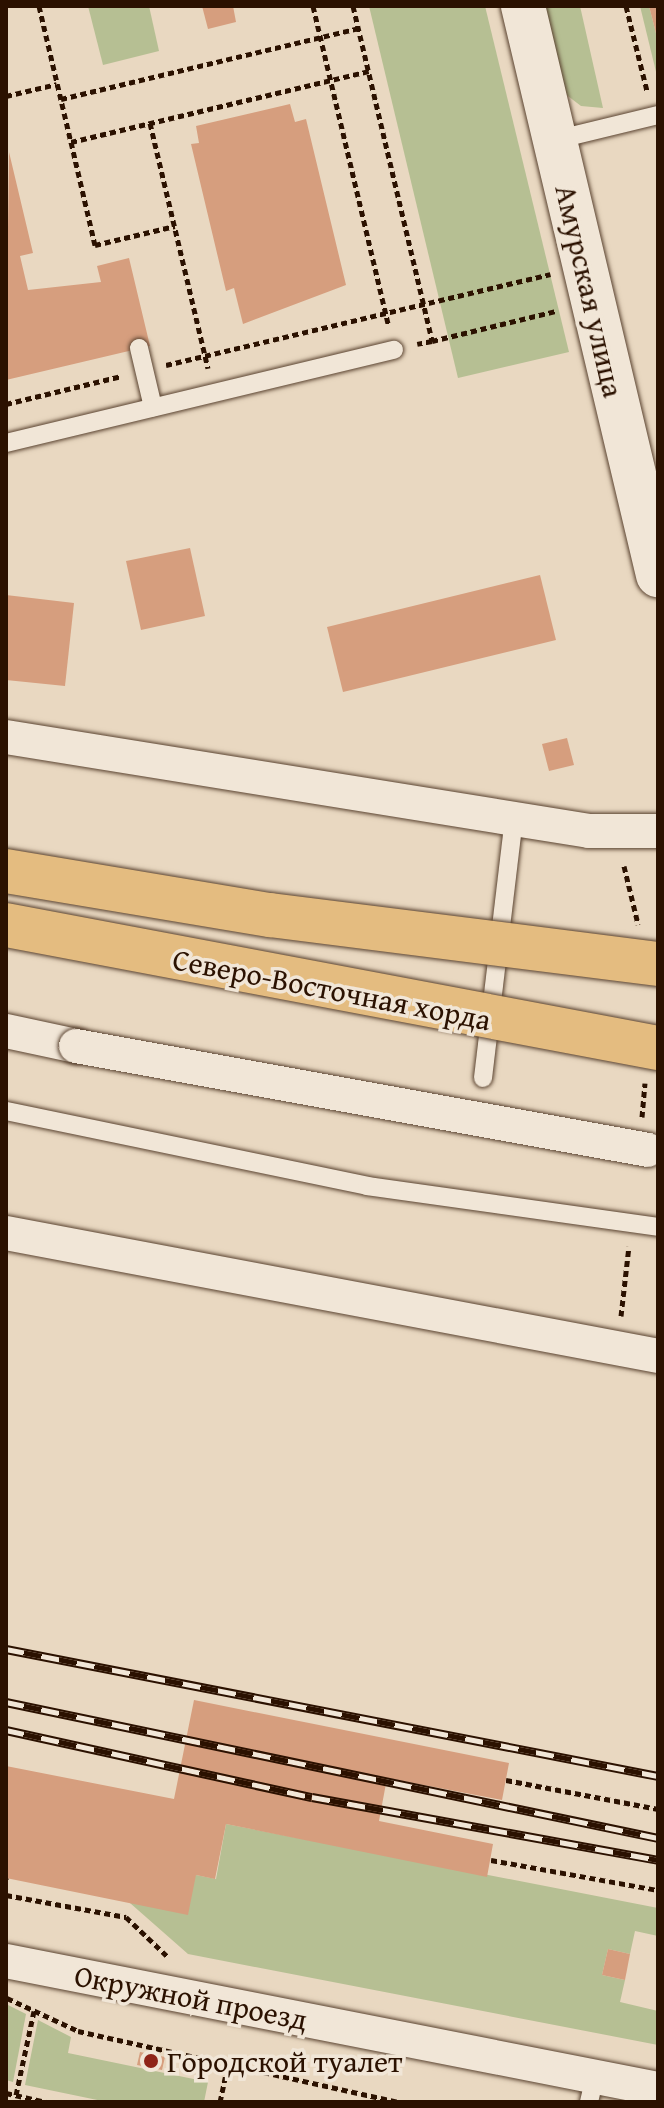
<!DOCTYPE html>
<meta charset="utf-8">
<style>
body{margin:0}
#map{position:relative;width:664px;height:2108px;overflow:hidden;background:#e9d8c1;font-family:"Gentium Book Plus",serif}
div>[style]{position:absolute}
.green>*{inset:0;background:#b6bf93}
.building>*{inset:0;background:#d69e7e}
.path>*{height:5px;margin-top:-2.5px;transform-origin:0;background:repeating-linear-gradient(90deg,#2b1100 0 6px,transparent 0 10px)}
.roads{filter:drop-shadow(0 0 2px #5a4330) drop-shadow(0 0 2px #5a4330)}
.service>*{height:18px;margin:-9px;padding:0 9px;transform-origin:9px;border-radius:9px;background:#f1e6d7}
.minor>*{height:34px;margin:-17px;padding:0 17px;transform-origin:17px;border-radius:17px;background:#f1e6d7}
.tertiary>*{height:44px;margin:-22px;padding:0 22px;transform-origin:22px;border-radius:22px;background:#f1e6d7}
.rail>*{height:9px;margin-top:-4.5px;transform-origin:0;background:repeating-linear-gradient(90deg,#f1e6d7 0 18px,#2b1100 0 36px);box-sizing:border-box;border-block:2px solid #2b1100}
.bridges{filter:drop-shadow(0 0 2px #5a4330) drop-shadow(0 0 2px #5a4330)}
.minor-bridge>*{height:34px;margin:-17px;padding:0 17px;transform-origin:17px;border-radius:17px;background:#f1e6d7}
.primary-bridge>*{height:44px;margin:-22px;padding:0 22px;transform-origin:22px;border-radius:22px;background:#e4bc80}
.dots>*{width:22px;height:22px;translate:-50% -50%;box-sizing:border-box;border:4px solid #f1e6d7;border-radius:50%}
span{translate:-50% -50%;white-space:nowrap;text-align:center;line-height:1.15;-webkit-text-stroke:7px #f1e6d7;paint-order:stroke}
.street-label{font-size:30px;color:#2b1100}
.poi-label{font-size:30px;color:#2b1100}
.left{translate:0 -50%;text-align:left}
.frame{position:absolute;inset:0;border:8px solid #2b1100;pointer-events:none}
</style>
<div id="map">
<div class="green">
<i style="clip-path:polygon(88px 6px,149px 6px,159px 51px,103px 65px)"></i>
<i style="clip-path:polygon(369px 6px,485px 6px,569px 352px,458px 378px)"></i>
<i style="clip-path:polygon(544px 6px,580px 6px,603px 108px,581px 106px,564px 93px)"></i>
<i style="clip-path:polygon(640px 6px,649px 6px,658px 41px,658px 80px)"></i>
<i style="clip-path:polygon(226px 1824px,658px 1908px,658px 1936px,635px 1931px,630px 1954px,608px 1949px,602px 1975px,625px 1980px,620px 2002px,658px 2011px,658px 2045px,188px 1954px,130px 1903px,196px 1875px,216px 1879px)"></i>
<i style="clip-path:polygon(6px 2004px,26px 2014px,13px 2082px,6px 2080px)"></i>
<i style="clip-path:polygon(38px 2020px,71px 2037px,68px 2053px,208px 2082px,204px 2102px,107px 2102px,25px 2085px)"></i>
</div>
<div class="building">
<i style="clip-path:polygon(202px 6px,233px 6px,236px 22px,208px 29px)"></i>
<i style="clip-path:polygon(649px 6px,658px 6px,658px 37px,657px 37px)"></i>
<i style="clip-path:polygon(290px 104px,295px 122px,306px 119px,346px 285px,243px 324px,234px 288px,226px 291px,191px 144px,199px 143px,196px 126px)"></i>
<i style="clip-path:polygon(9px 152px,33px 253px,20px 256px,28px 290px,101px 282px,97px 266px,129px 258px,150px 346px,6px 380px)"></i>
<i style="clip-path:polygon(190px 548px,205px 616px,141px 630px,126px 561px)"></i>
<i style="clip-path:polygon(540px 575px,556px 640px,343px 692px,327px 627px)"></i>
<i style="clip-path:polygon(6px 595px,74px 603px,65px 686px,6px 680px)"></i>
<i style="clip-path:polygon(567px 738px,574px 765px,549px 771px,542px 744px)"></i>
<i style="clip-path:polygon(194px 1700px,509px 1763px,502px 1800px,387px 1778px,379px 1821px,493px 1844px,487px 1877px,226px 1824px,215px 1879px,196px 1875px,188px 1915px,6px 1878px,6px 1766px,174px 1799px)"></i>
<i style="clip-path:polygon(608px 1949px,630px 1954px,625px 1980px,602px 1975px)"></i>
<i style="clip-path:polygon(140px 2052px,165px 2057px,162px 2070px,137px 2065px)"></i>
</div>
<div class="path">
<i style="left:39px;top:6px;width:140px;rotate:76.8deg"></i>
<i style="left:71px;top:142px;width:306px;rotate:-13.4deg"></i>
<i style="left:313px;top:6px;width:327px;rotate:76.7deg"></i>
<i style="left:353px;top:6px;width:344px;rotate:76.7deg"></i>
<i style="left:432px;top:341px;width:15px;rotate:169deg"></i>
<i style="left:626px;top:6px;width:88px;rotate:76.1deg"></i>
<i style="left:6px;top:96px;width:52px;rotate:-13.2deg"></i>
<i style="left:61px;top:99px;width:305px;rotate:-13.4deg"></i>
<i style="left:150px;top:123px;width:252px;rotate:76.7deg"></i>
<i style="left:71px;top:142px;width:106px;rotate:76.9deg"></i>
<i style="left:95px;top:245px;width:82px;rotate:-13.4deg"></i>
<i style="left:432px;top:341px;width:128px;rotate:-13.6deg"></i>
<i style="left:166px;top:365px;width:395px;rotate:-13.3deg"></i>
<i style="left:6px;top:404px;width:119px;rotate:-13.6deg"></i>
<i style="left:624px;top:866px;width:60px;rotate:76.4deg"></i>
<i style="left:642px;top:1117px;width:34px;rotate:-85deg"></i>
<i style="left:621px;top:1316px;width:70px;rotate:-83.5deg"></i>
<i style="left:506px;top:1780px;width:155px;rotate:10.8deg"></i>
<i style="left:491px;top:1860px;width:170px;rotate:10.2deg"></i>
<i style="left:6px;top:1880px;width:2px;rotate:-90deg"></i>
<i style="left:6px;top:1895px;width:122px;rotate:10.4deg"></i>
<i style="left:126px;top:1917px;width:57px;rotate:43.6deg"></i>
<i style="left:7px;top:1998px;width:78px;rotate:24.9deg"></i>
<i style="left:78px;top:2031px;width:327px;rotate:12.5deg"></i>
<i style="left:6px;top:2093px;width:41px;rotate:12.7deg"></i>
<i style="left:16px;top:2095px;width:86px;rotate:-77.9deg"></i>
<i style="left:220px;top:2102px;width:38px;rotate:-78deg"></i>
</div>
<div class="roads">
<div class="service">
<i style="left:555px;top:140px;width:106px;rotate:-13.6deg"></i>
<i style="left:139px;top:348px;width:61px;rotate:76.7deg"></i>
<i style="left:6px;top:443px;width:399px;rotate:-13.5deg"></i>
<i style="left:483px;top:1078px;width:262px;rotate:-83.2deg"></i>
<i style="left:6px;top:1111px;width:369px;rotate:11.7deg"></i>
<i style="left:367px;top:1186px;width:294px;rotate:8deg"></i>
<i style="left:589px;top:2102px;width:27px;rotate:-77deg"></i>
</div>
<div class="minor">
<i style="left:6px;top:737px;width:591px;rotate:9.16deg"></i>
<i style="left:589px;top:831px;width:69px"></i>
<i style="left:6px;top:1031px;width:72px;rotate:12.1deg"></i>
<i style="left:6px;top:1233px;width:664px;rotate:10.68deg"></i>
<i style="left:6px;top:1961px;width:664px;rotate:11.11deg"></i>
</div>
<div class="tertiary">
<i style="left:523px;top:6px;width:585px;rotate:76.65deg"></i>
</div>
</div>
<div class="rail">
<i style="left:6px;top:1649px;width:664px;rotate:11.02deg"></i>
<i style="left:6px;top:1702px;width:666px;rotate:11.78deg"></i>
<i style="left:6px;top:1730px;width:313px;rotate:12.4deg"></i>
<i style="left:312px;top:1797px;width:352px;rotate:10.3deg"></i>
</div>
<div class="bridges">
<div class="minor-bridge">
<i style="left:76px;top:1046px;width:581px;rotate:10.3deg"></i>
</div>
<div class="primary-bridge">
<i style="left:6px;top:871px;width:268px;rotate:9.5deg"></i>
<i style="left:270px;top:915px;width:391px;rotate:7.2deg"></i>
<i style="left:6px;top:925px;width:664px;rotate:10.68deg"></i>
</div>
</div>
<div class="dots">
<i style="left:151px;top:2061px;background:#8f2418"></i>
</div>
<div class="street-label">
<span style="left:590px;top:291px;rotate:77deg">Амурская улица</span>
<span style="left:332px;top:989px;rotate:11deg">Северо-Восточная хорда</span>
<span style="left:191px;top:1997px;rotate:11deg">Окружной проезд</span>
</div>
<div class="poi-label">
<span class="left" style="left:167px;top:2061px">Городской туалет</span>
</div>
<div class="frame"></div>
</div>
